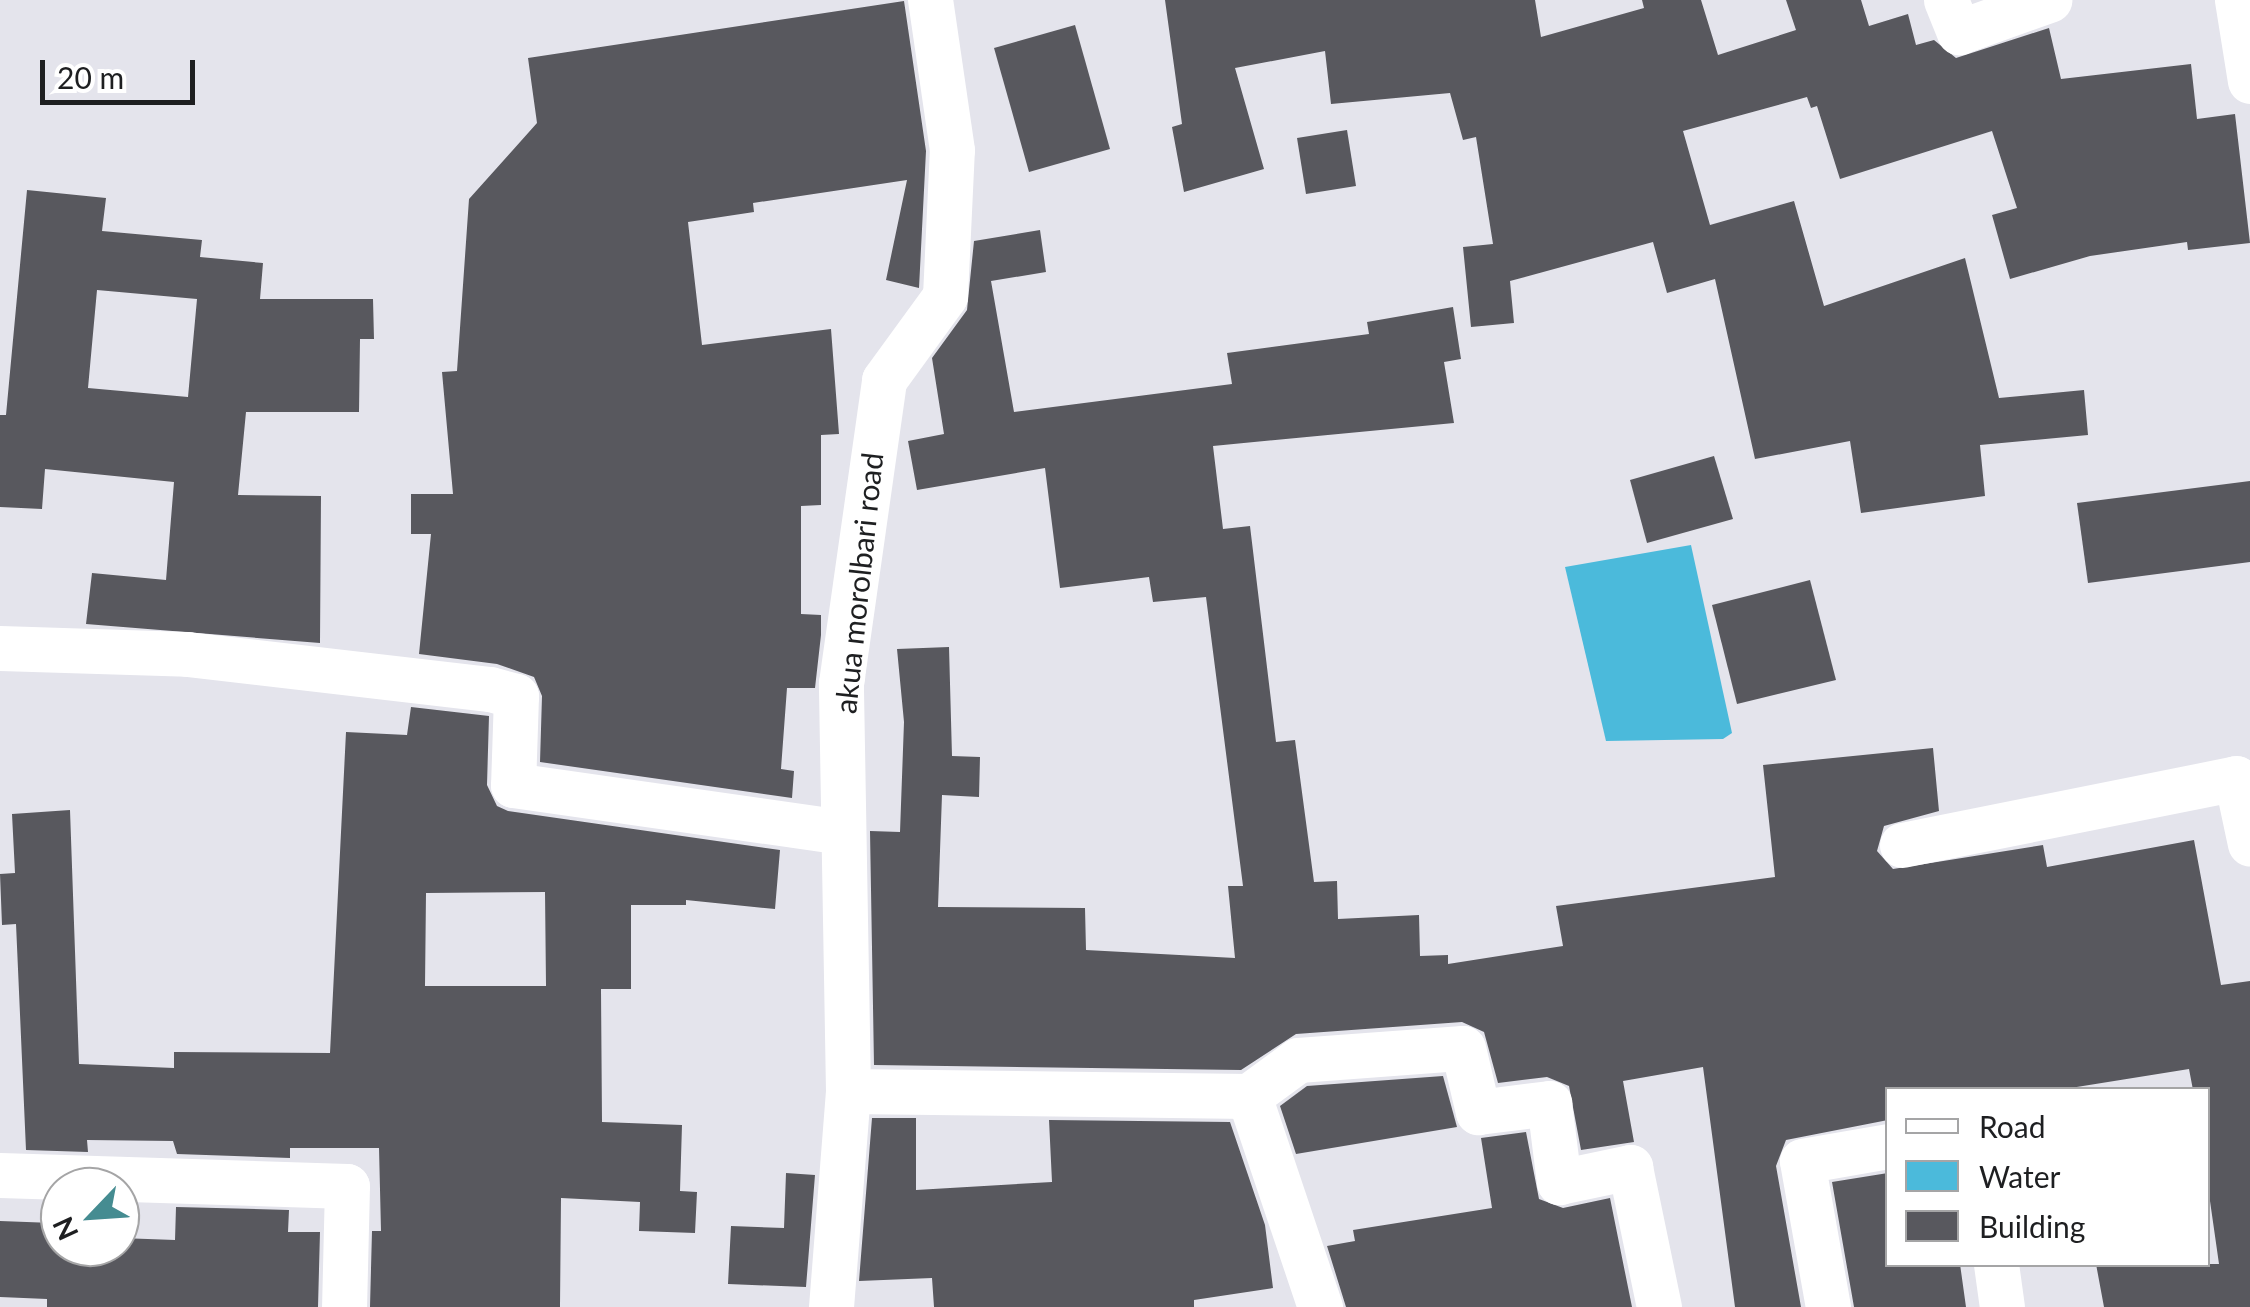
<!DOCTYPE html>
<style>
body{margin:0}
#map{position:relative;width:2250px;height:1307px;overflow:hidden;background:#e4e4ec;font-family:Lato,sans-serif}
div>[style]{position:absolute}
.water>*{inset:0;background:#4bbadb}
.building>*{inset:0;background:#58585e}
.street>*{height:45px;margin:-22.5px;padding:0 22.5px;transform-origin:22.5px;border-radius:22.5px;background:#fff}
span{translate:-50% -50%;white-space:nowrap;text-align:center;line-height:1.15;-webkit-text-stroke:10px #fff;paint-order:stroke}
.street-label{font-size:30px;color:#1e1f21}
.legend{position:absolute;left:1885px;top:1087px;width:325px;height:180px;box-sizing:border-box;background:#fff;border:2px solid #a5a5a6;margin:0;padding:12px 18px;list-style:none;font-size:30px;color:#1e1f21}
.legend li{display:flex;align-items:center;gap:20px;height:50px}
.legend b{width:50px;border:2px solid #a5a5a6}
.north{position:absolute;left:40px;top:1167px;width:100px;height:100px;box-sizing:border-box;background:#fff;border:2px solid #a5a5a6;border-radius:50%;rotate:245deg;font-size:28px;font-weight:700;line-height:40px;text-align:center;color:#1e1f21}
.north::after{content:'';display:block;margin:auto;width:35px;height:45px;background:#458c91;clip-path:polygon(50% 0,100% 100%,50% 72%,0 100%)}
.scale{position:absolute;left:40px;top:60px;width:155px;height:45px;box-sizing:border-box;border:5px solid #1e1f21;border-top:0;padding-left:12px;font-size:30px;line-height:35px;white-space:nowrap;color:#1e1f21;-webkit-text-stroke:8px #fff;paint-order:stroke}
</style>
<div id="map">
<div class="water">
<i style="clip-path:polygon(1691px 545px,1732px 733px,1723px 739px,1606px 741px,1565px 567px)"></i>
</div>
<div class="building">
<i style="clip-path:polygon(1165px 0,1535px 0,1541px 37px,1644px 8px,1642px 0,1701px 0,1718px 55px,1796px 30px,1786px 0,1861px 0,1869px 26px,1908px 14px,1916px 45px,1934px 40px,1956px 58px,2049px 28px,2061px 79px,2191px 64px,2197px 119px,2235px 114px,2250px 243px,2188px 250px,2187px 242px,2090px 256px,2010px 279px,1992px 215px,2017px 208px,1992px 131px,1840px 179px,1817px 106px,1811px 108px,1807px 97px,1683px 131px,1710px 225px,1794px 201px,1824px 306px,1965px 258px,1999px 398px,2084px 390px,2088px 435px,1980px 445px,1985px 496px,1861px 513px,1850px 441px,1755px 459px,1715px 279px,1667px 293px,1653px 242px,1510px 281px,1514px 323px,1471px 327px,1463px 247px,1493px 244px,1476px 137px,1463px 140px,1450px 93px,1331px 104px,1325px 51px,1235px 68px,1264px 169px,1184px 192px,1172px 127px,1182px 124px)"></i>
<i style="clip-path:polygon(904px 1px,926px 151px,919px 288px,886px 280px,907px 180px,753px 203px,754px 212px,688px 222px,702px 345px,831px 329px,839px 434px,821px 435px,821px 505px,801px 506px,801px 614px,821px 615px,821px 635px,815px 688px,787px 688px,781px 769px,794px 771px,792px 798px,540px 762px,542px 696px,534px 677px,497px 664px,419px 654px,431px 534px,411px 534px,411px 494px,453px 494px,442px 372px,457px 371px,469px 199px,537px 123px,528px 58px)"></i>
<i style="clip-path:polygon(1075px 25px,1110px 149px,1029px 172px,994px 48px)"></i>
<i style="clip-path:polygon(1347px 130px,1356px 186px,1306px 194px,1297px 138px)"></i>
<i style="clip-path:polygon(evenodd,27px 190px,106px 198px,102px 231px,202px 240px,200px 257px,263px 263px,260px 299px,373px 299px,374px 339px,360px 339px,359px 412px,246px 412px,238px 495px,321px 496px,320px 643px,86px 624px,92px 573px,166px 580px,174px 482px,45px 469px,42px 509px,0 507px,0 415px,6px 415px,27px 190px,97px 290px,197px 299px,188px 397px,88px 388px,97px 290px)"></i>
<i style="clip-path:polygon(1040px 230px,1046px 272px,991px 281px,1014px 412px,1232px 384px,1227px 353px,1369px 334px,1367px 322px,1453px 307px,1461px 359px,1444px 362px,1454px 423px,1213px 446px,1223px 529px,1250px 526px,1276px 742px,1295px 740px,1314px 882px,1337px 881px,1338px 919px,1419px 915px,1420px 956px,1448px 955px,1448px 964px,1563px 946px,1556px 906px,1775px 877px,1763px 765px,1933px 748px,1939px 811px,1884px 826px,1877px 851px,1893px 869px,2043px 845px,2047px 867px,2194px 840px,2221px 985px,2250px 981px,2250px 1307px,2104px 1307px,2096px 1264px,2219px 1264px,2208px 1187px,2208px 1090px,2193px 1090px,2189px 1069px,2058px 1090px,1888px 1090px,1888px 1120px,1786px 1140px,1776px 1166px,1801px 1307px,1735px 1307px,1703px 1067px,1623px 1081px,1634px 1142px,1581px 1150px,1569px 1086px,1547px 1077px,1498px 1083px,1484px 1032px,1462px 1022px,1296px 1034px,1241px 1070px,874px 1065px,870px 831px,900px 832px,904px 722px,897px 649px,949px 647px,952px 756px,980px 757px,979px 797px,942px 795px,938px 907px,1085px 908px,1086px 950px,1235px 958px,1228px 886px,1243px 886px,1206px 597px,1153px 602px,1149px 577px,1060px 588px,1045px 468px,917px 490px,908px 441px,944px 434px,932px 358px,967px 310px,974px 241px)"></i>
<i style="clip-path:polygon(1714px 456px,1733px 519px,1647px 543px,1630px 480px)"></i>
<i style="clip-path:polygon(2250px 481px,2250px 562px,2088px 583px,2077px 503px)"></i>
<i style="clip-path:polygon(1810px 580px,1836px 680px,1737px 704px,1712px 605px)"></i>
<i style="clip-path:polygon(evenodd,411px 707px,489px 716px,487px 785px,497px 806px,508px 811px,780px 850px,775px 909px,686px 900px,686px 905px,631px 905px,631px 989px,601px 989px,602px 1122px,682px 1125px,680px 1191px,697px 1192px,695px 1233px,639px 1231px,640px 1202px,561px 1198px,560px 1307px,370px 1307px,372px 1231px,381px 1231px,379px 1148px,290px 1148px,290px 1158px,177px 1154px,173px 1141px,87px 1140px,88px 1152px,26px 1150px,16px 924px,2px 925px,0 874px,15px 873px,12px 814px,70px 810px,79px 1064px,174px 1068px,174px 1052px,330px 1053px,346px 732px,407px 735px,411px 707px,545px 892px,546px 986px,425px 986px,426px 893px,545px 892px)"></i>
<i style="clip-path:polygon(1443px 1076px,1457px 1127px,1296px 1154px,1280px 1106px,1307px 1086px)"></i>
<i style="clip-path:polygon(872px 1118px,916px 1118px,916px 1190px,1052px 1182px,1049px 1120px,1230px 1122px,1265px 1225px,1273px 1288px,1194px 1300px,1194px 1307px,934px 1307px,932px 1278px,859px 1281px)"></i>
<i style="clip-path:polygon(1526px 1132px,1539px 1199px,1563px 1208px,1610px 1198px,1632px 1307px,1346px 1307px,1327px 1246px,1355px 1241px,1353px 1230px,1492px 1208px,1481px 1138px)"></i>
<i style="clip-path:polygon(786px 1173px,815px 1175px,806px 1287px,728px 1284px,731px 1226px,784px 1228px)"></i>
<i style="clip-path:polygon(1888px 1173px,1888px 1264px,1960px 1264px,1966px 1307px,1854px 1307px,1832px 1182px)"></i>
<i style="clip-path:polygon(176px 1207px,289px 1210px,288px 1232px,320px 1232px,318px 1307px,47px 1307px,47px 1299px,0 1297px,0 1221px,53px 1223px,60px 1247px,120px 1247px,120px 1238px,175px 1240px)"></i>
</div>
<div class="street">
<i style="left:1946px;top:0;width:35px;rotate:68deg"></i>
<i style="left:1959px;top:32px;width:96px;rotate:-19.6deg"></i>
<i style="left:2237px;top:0;width:82px;rotate:80.9deg"></i>
<i style="left:0;top:648px;width:187px;rotate:1.8deg"></i>
<i style="left:187px;top:654px;width:305px;rotate:6.6deg"></i>
<i style="left:490px;top:689px;width:27px;rotate:15deg"></i>
<i style="left:516px;top:696px;width:89px;rotate:91.9deg"></i>
<i style="left:513px;top:785px;width:333px;rotate:8.1deg"></i>
<i style="left:1902px;top:845px;width:341px;rotate:-11.3deg"></i>
<i style="left:2236px;top:778px;width:67px;rotate:78deg"></i>
<i style="left:848px;top:1091px;width:401px;rotate:0.7deg"></i>
<i style="left:1249px;top:1096px;width:61px;rotate:-36.3deg"></i>
<i style="left:1298px;top:1060px;width:165px;rotate:-4.2deg"></i>
<i style="left:1463px;top:1048px;width:66px;rotate:76.8deg"></i>
<i style="left:1478px;top:1112px;width:72px;rotate:-7.2deg"></i>
<i style="left:1549px;top:1103px;width:80px;rotate:82.8deg"></i>
<i style="left:1559px;top:1182px;width:73px;rotate:-11.9deg"></i>
<i style="left:1630px;top:1167px;width:143px;rotate:78.3deg"></i>
<i style="left:1249px;top:1096px;width:223px;rotate:71.4deg"></i>
<i style="left:0;top:1175px;width:347px;rotate:1.8deg"></i>
<i style="left:347px;top:1186px;width:121px;rotate:91.4deg"></i>
<i style="left:1996px;top:1264px;width:43px;rotate:82.1deg"></i>
<i style="left:831px;top:1307px;width:217px;rotate:-85.5deg"></i>
<i style="left:848px;top:1091px;width:408px;rotate:-91deg"></i>
<i style="left:841px;top:683px;width:306px;rotate:-81.9deg"></i>
<i style="left:884px;top:380px;width:104px;rotate:-54deg"></i>
<i style="left:945px;top:296px;width:146px;rotate:-87.3deg"></i>
<i style="left:952px;top:150px;width:152px;rotate:-98.3deg"></i>
<i style="left:1828px;top:1307px;width:148px;rotate:-100.1deg"></i>
<i style="left:1802px;top:1161px;width:87px;rotate:-9.9deg"></i>
</div>
<div class="street-label">
<span style="left:858px;top:583px;rotate:-84deg">akua morolbari road</span>
</div>
<ul class="legend">
<li><b style="height:12px;background:#fff"></b>Road</li>
<li><b style="height:28px;background:#4bbadb"></b>Water</li>
<li><b style="height:28px;background:#58585e"></b>Building</li>
</ul>
<div class="north">N</div>
<div class="scale">20 m</div>
</div>
